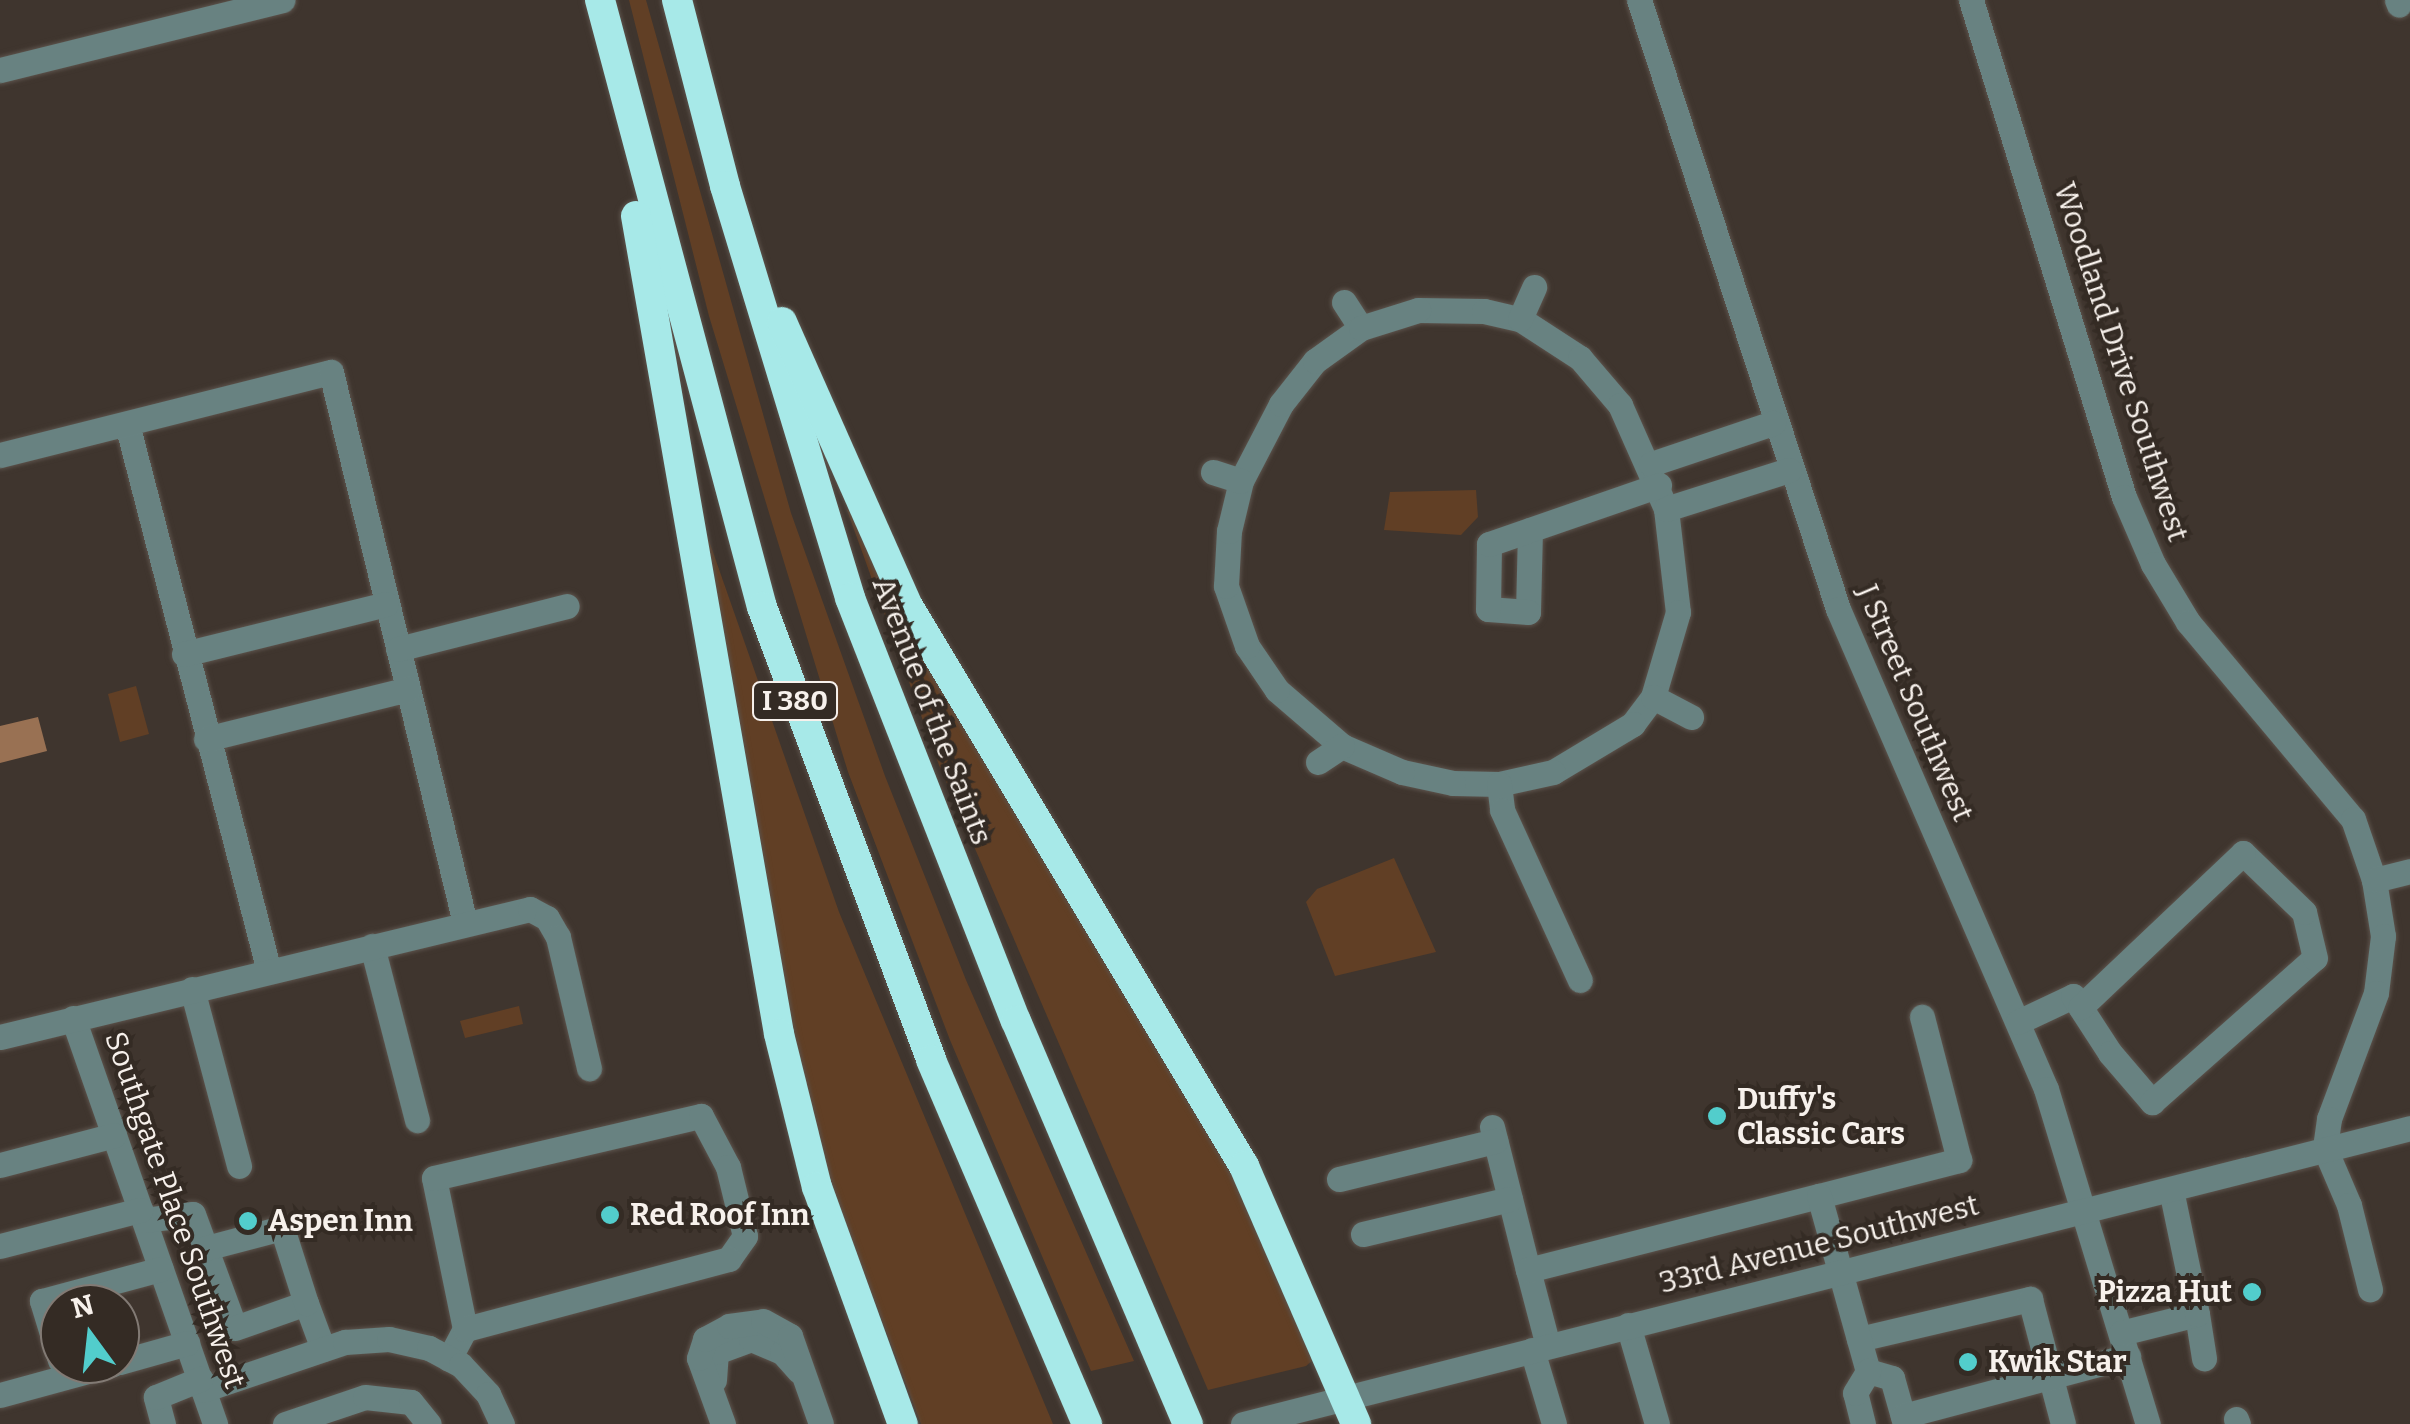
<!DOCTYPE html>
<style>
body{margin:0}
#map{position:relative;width:2410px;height:1424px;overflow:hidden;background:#3f352e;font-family:Bitter,serif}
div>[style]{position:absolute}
.green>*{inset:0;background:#613f25}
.water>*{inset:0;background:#997153}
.roads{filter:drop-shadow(0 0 2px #5c534c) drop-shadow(0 0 2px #5c534c)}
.minor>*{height:25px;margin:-12.5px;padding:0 12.5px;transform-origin:12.5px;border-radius:12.5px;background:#688281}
.highway>*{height:30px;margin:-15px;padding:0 15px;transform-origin:15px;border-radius:15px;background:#a7e9e8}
.dots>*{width:28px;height:28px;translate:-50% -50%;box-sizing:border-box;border:5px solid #342b24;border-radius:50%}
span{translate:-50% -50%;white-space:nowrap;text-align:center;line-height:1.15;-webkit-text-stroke:8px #342b24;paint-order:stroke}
.shield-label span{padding:2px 8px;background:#342b24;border:2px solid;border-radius:8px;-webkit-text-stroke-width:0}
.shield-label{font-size:28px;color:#f7f1ec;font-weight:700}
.street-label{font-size:30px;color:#f7f1ec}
.poi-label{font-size:30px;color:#f7f1ec;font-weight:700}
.left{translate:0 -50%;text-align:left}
.right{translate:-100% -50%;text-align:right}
.north{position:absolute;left:40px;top:1284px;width:100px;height:100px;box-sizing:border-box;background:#342b24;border:2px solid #827a74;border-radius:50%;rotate:345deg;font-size:28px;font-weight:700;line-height:40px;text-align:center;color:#f7f1ec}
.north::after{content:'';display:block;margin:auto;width:35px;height:45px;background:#52cdcc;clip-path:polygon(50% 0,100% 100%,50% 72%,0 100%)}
</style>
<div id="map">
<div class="green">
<i style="clip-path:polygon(629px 0,646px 0,791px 513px,885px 776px,966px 980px,1134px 1361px,1091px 1371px,950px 1040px,848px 772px,709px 316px)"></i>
<i style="clip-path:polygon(1476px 490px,1478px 517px,1461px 535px,1384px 530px,1390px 492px)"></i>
<i style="clip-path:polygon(852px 509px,1236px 1181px,1313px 1360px,1306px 1366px,1208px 1390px,939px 765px,847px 510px)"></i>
<i style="clip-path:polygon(707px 535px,839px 912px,1053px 1424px,921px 1424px,825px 1169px,787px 1014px,699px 537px)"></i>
<i style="clip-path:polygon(136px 686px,149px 734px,120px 742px,108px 694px)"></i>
<i style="clip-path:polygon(1394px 858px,1436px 952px,1335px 976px,1306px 902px,1317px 889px)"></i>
<i style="clip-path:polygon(519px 1006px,523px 1024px,465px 1038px,460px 1021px)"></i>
</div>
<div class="water">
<i style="clip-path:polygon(38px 717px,47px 751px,0 763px,0 726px)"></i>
</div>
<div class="roads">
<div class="minor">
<i style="left:1639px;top:0;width:641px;rotate:71.9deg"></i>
<i style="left:1838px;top:609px;width:523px;rotate:66.57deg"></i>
<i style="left:2046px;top:1089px;width:350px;rotate:73.1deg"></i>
<i style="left:1971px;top:0;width:520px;rotate:72.89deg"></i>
<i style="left:2124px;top:497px;width:73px;rotate:66.6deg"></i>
<i style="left:2153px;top:564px;width:68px;rotate:58.9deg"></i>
<i style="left:2188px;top:622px;width:257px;rotate:50.1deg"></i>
<i style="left:2353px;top:819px;width:65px;rotate:71deg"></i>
<i style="left:2374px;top:880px;width:57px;rotate:80.9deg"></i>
<i style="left:2383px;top:936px;width:57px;rotate:97deg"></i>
<i style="left:2376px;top:993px;width:134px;rotate:110.5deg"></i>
<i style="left:2329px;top:1119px;width:30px;rotate:98deg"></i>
<i style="left:2325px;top:1149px;width:61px;rotate:66.8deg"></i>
<i style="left:2349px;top:1205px;width:87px;rotate:76deg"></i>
<i style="left:2397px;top:0;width:5px;rotate:68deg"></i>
<i style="left:0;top:70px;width:291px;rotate:-13.9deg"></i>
<i style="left:1344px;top:302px;width:31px;rotate:57deg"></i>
<i style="left:1418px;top:310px;width:66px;rotate:0.9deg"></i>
<i style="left:1484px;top:311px;width:37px;rotate:13deg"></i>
<i style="left:1520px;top:319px;width:72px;rotate:33deg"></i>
<i style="left:1580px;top:358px;width:62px;rotate:49.6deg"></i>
<i style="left:1620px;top:405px;width:114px;rotate:66.1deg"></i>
<i style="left:1666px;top:509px;width:104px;rotate:83.4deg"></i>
<i style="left:1678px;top:612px;width:89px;rotate:106.4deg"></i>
<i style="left:1653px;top:697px;width:34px;rotate:127deg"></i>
<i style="left:1633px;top:724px;width:93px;rotate:149deg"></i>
<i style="left:1553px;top:772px;width:55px;rotate:167.5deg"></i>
<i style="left:1499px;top:784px;width:46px;rotate:-178.8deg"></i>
<i style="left:1453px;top:783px;width:52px;rotate:-167.8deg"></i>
<i style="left:1402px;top:772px;width:65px;rotate:-156.6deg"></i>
<i style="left:1342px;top:746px;width:86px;rotate:-139.3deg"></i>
<i style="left:1277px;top:690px;width:53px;rotate:-124.3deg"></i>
<i style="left:1247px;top:646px;width:64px;rotate:-109.3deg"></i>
<i style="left:1226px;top:586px;width:55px;rotate:-86.9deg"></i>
<i style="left:1229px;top:531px;width:51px;rotate:-76.5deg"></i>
<i style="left:1241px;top:481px;width:87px;rotate:-62.5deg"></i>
<i style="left:1281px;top:404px;width:55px;rotate:-51.7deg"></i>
<i style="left:1315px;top:361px;width:57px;rotate:-35.7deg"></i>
<i style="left:1361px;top:328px;width:60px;rotate:-17.5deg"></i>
<i style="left:1520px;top:319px;width:35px;rotate:-66deg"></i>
<i style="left:127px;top:424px;width:565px;rotate:75.45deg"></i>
<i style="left:0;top:455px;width:341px;rotate:-14.1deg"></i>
<i style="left:331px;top:372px;width:567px;rotate:76.33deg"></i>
<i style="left:1651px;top:464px;width:129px;rotate:-18.6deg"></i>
<i style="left:1213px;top:472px;width:29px;rotate:18deg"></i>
<i style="left:1666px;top:509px;width:129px;rotate:-17.6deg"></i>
<i style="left:1530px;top:530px;width:82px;rotate:91.4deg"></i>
<i style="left:1528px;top:612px;width:40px;rotate:-175.7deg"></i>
<i style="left:1488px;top:609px;width:65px;rotate:-89.1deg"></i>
<i style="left:1489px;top:544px;width:180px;rotate:-19.1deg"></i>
<i style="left:398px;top:649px;width:174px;rotate:-14.3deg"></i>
<i style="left:184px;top:654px;width:208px;rotate:-13.9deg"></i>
<i style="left:1653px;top:697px;width:43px;rotate:27.8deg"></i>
<i style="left:206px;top:739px;width:208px;rotate:-13.9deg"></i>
<i style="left:1318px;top:762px;width:29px;rotate:-34deg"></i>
<i style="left:1499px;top:784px;width:26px;rotate:83deg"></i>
<i style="left:1502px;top:810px;width:187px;rotate:65.4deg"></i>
<i style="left:2374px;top:880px;width:37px;rotate:-14deg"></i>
<i style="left:372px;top:946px;width:180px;rotate:75.5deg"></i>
<i style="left:192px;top:989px;width:183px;rotate:75.1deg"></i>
<i style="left:73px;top:1018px;width:430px;rotate:70.7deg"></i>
<i style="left:2018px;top:1022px;width:61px;rotate:-25.3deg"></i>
<i style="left:2073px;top:996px;width:68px;rotate:57deg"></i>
<i style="left:2110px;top:1053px;width:65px;rotate:49.4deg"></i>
<i style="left:2152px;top:1102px;width:217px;rotate:-41.5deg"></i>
<i style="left:2315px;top:958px;width:47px;rotate:-103.4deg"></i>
<i style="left:2304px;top:912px;width:85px;rotate:-136deg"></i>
<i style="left:2243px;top:853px;width:224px;rotate:136.5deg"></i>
<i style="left:0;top:1037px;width:545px;rotate:-13.58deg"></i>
<i style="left:530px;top:909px;width:19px;rotate:28deg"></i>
<i style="left:547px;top:918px;width:22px;rotate:60deg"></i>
<i style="left:558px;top:937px;width:135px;rotate:76.7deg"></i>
<i style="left:1492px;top:1127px;width:147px;rotate:75.9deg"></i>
<i style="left:0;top:1165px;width:118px;rotate:-14.7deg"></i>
<i style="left:1339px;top:1179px;width:161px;rotate:-13.7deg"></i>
<i style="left:1819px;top:1196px;width:145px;rotate:-14.4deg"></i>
<i style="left:1959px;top:1160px;width:148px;rotate:-104.5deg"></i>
<i style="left:144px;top:1220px;width:49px;rotate:-7deg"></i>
<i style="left:193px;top:1214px;width:121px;rotate:69.8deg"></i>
<i style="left:235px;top:1328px;width:75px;rotate:-19.4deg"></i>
<i style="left:306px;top:1303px;width:49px;rotate:69.7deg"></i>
<i style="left:1363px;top:1234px;width:151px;rotate:-13.4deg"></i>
<i style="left:0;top:1246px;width:145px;rotate:-14.4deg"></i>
<i style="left:206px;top:1248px;width:79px;rotate:-14.7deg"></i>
<i style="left:282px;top:1228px;width:79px;rotate:72.3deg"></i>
<i style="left:2197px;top:1314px;width:45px;rotate:81deg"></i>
<i style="left:1628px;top:1325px;width:103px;rotate:73.7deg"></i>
<i style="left:2121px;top:1333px;width:78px;rotate:-14deg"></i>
<i style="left:2197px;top:1314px;width:127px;rotate:-101.8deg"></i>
<i style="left:1859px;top:1339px;width:176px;rotate:-13.2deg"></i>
<i style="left:2030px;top:1299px;width:129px;rotate:75.2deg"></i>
<i style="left:1548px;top:1346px;width:79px;rotate:-104.7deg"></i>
<i style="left:1528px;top:1270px;width:300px;rotate:-14.3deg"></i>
<i style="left:1819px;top:1196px;width:182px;rotate:74.4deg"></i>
<i style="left:1868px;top:1371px;width:25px;rotate:16deg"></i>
<i style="left:1892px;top:1378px;width:48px;rotate:74.2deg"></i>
<i style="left:1532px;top:1350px;width:77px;rotate:73.4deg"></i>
<i style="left:449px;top:1359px;width:34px;rotate:-62deg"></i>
<i style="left:465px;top:1329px;width:154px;rotate:-101.6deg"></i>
<i style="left:434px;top:1178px;width:274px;rotate:-13.1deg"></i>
<i style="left:701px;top:1116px;width:58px;rotate:62.1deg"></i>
<i style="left:728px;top:1167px;width:71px;rotate:76.2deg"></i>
<i style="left:745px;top:1236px;width:28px;rotate:125deg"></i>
<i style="left:729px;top:1259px;width:273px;rotate:165.1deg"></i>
<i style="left:60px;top:1360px;width:62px;rotate:-107deg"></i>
<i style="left:42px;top:1301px;width:123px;rotate:-15.1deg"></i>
<i style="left:120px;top:1362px;width:70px;rotate:-15.8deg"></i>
<i style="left:714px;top:1380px;width:28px;rotate:-86deg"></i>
<i style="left:716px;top:1352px;width:37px;rotate:-20deg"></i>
<i style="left:751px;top:1339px;width:34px;rotate:23deg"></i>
<i style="left:782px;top:1352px;width:25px;rotate:48deg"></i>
<i style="left:203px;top:1390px;width:150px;rotate:-18.7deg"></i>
<i style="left:345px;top:1342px;width:44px;rotate:-3.9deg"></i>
<i style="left:389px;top:1339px;width:41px;rotate:12.7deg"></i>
<i style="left:429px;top:1348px;width:36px;rotate:28deg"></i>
<i style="left:461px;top:1365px;width:40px;rotate:47deg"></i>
<i style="left:488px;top:1394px;width:33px;rotate:65deg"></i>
<i style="left:0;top:1395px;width:117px;rotate:-15.3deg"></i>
<i style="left:1903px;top:1416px;width:233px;rotate:-14.9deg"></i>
<i style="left:2236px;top:1419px;width:5px;rotate:68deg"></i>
<i style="left:163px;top:1424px;width:28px;rotate:-105deg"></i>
<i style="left:156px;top:1397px;width:48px;rotate:-22.2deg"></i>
<i style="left:285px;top:1424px;width:84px;rotate:-18.6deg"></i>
<i style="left:365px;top:1397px;width:46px;rotate:6.2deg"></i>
<i style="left:411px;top:1402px;width:28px;rotate:51deg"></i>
<i style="left:723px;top:1424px;width:70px;rotate:-110deg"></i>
<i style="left:699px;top:1358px;width:20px;rotate:-72deg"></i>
<i style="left:705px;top:1339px;width:27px;rotate:-28deg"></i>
<i style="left:729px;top:1326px;width:34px;rotate:-8deg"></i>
<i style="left:763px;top:1321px;width:31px;rotate:29deg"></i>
<i style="left:790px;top:1336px;width:93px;rotate:70.6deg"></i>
<i style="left:1243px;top:1424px;width:1204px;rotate:-14.23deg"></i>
<i style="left:1863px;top:1424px;width:32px;rotate:-104deg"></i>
<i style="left:1855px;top:1393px;width:26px;rotate:-59deg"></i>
</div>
<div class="highway">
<i style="left:600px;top:0;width:628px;rotate:75.06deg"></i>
<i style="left:762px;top:607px;width:483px;rotate:69.5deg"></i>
<i style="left:931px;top:1060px;width:396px;rotate:66.8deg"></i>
<i style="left:677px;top:0;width:192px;rotate:75.5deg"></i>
<i style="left:725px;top:186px;width:431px;rotate:73.1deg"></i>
<i style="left:850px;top:598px;width:454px;rotate:68.6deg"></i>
<i style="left:1016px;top:1021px;width:438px;rotate:66.9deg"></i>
<i style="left:636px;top:216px;width:830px;rotate:80.08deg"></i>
<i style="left:779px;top:1034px;width:158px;rotate:76.1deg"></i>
<i style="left:817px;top:1187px;width:252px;rotate:70.1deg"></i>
<i style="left:782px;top:322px;width:311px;rotate:66.1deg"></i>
<i style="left:908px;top:606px;width:653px;rotate:59.04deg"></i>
<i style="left:1244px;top:1166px;width:281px;rotate:66.5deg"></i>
</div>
</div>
<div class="dots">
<i style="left:1717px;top:1116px;background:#52cdcc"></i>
<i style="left:610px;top:1215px;background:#52cdcc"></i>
<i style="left:248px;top:1221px;background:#52cdcc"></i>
<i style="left:2252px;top:1292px;background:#52cdcc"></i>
<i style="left:1968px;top:1362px;background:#52cdcc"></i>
</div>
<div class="shield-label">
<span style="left:795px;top:701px">I 380</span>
</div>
<div class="street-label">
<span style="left:2121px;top:362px;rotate:72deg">Woodland Drive Southwest</span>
<span style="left:1915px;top:703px;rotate:67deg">J Street Southwest</span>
<span style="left:932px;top:711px;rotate:69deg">Avenue of the Saints</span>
<span style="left:175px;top:1210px;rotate:71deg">Southgate Place Southwest</span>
<span style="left:1819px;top:1244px;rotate:-14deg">33rd Avenue Southwest</span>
</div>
<div class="poi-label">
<span class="left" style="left:1737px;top:1116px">Duffy's<br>Classic Cars</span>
<span class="left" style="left:630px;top:1215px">Red Roof Inn</span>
<span class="left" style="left:268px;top:1221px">Aspen Inn</span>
<span class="right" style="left:2232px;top:1292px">Pizza Hut</span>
<span class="left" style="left:1988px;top:1362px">Kwik Star</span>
</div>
<div class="north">N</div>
</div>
